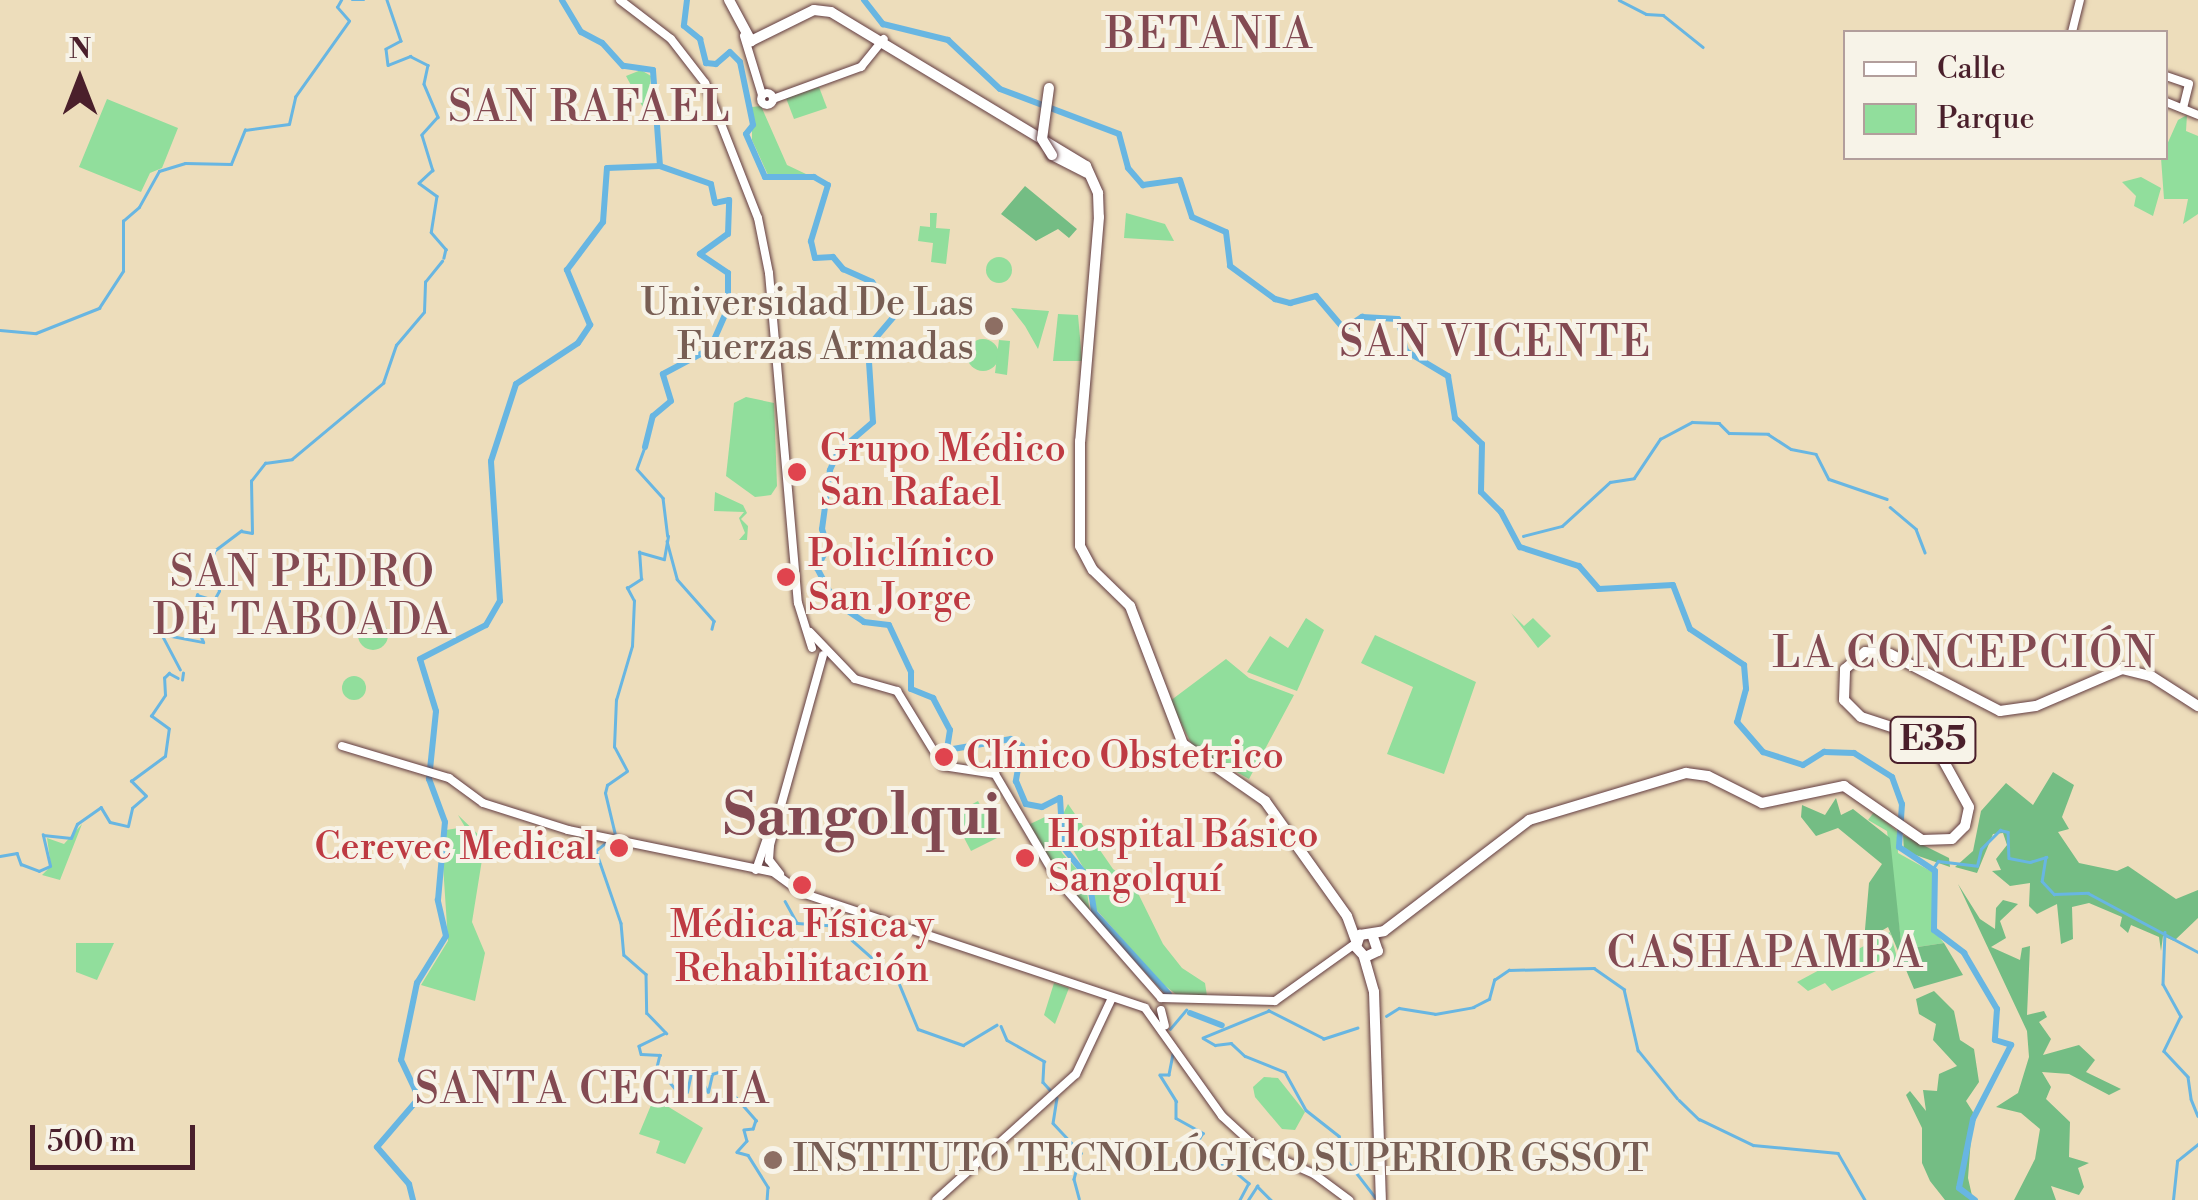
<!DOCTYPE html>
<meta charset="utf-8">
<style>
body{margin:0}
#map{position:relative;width:2198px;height:1200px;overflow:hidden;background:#edddbb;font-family:"Libre Bodoni",serif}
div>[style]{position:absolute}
.green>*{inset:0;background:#91de9c}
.round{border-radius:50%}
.forest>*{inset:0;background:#74bd84}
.stream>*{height:2.5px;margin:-1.25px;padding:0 1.25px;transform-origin:1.25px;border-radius:1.25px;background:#68b6e2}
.river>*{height:6px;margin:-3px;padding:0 3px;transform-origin:3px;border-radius:3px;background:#68b6e2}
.roads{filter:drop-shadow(0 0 2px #623c41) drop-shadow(0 0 2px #623c41)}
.major>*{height:8px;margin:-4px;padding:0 4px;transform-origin:4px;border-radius:4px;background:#fff}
.major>.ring{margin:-4px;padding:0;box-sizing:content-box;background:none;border:8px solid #fff;border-radius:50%}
.highway>*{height:10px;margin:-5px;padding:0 5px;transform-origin:5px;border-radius:5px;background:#fff}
.bridges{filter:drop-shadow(0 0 2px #623c41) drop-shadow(0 0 2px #623c41)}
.highway-bridge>*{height:10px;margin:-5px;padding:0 5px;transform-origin:5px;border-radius:5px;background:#fff}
.dots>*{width:28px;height:28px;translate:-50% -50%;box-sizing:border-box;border:5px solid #f7f3e8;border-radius:50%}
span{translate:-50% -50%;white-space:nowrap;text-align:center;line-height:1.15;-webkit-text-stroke:8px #f7f3e8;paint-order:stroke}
.shield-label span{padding:2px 8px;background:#f7f3e8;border:2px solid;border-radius:8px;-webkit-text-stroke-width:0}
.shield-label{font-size:35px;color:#4a1f2b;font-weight:700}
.education-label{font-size:38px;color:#785e54}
.right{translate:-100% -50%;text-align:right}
.left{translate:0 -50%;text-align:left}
.health-label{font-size:38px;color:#be3a42}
.quarter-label{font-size:42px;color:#834a52;letter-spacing:2.5px}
.town-label{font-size:58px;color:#834a52;font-weight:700}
.legend{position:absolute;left:1843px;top:30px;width:325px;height:130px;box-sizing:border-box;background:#f7f3e8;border:2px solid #b29e9c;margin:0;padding:12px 18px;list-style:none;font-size:30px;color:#4a1f2b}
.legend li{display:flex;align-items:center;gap:20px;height:50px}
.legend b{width:50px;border:2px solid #b29e9c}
.north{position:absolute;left:30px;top:30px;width:100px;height:100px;-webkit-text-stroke:8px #f7f3e8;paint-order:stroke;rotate:0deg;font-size:28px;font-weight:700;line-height:40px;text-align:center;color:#4a1f2b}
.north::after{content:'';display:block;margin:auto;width:35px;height:45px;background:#4a1f2b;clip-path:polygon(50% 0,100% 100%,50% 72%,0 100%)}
.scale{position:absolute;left:30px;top:1125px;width:165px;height:45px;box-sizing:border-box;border:5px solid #4a1f2b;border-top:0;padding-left:12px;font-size:30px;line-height:35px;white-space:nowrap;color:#4a1f2b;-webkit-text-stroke:8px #f7f3e8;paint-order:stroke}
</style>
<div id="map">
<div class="green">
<i style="clip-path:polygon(641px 70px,651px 76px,647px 115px,626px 76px)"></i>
<i style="clip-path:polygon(819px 87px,827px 108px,794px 119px,786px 98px)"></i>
<i style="clip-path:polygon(107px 99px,178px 128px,162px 168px,150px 173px,141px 192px,79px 167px)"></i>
<i style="clip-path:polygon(761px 106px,787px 165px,806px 174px,768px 175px,752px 140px,752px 107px)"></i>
<i style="clip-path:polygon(2187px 115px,2186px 131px,2198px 136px,2198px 214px,2183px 224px,2188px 199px,2164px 199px,2161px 158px,2178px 120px)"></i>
<i style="clip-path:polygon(2141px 177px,2161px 188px,2153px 216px,2134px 206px,2136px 196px,2122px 182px)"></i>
<i style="clip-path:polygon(930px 213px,937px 213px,936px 228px,950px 229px,946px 264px,931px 262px,933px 243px,918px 241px,920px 226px,930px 227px)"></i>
<i style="clip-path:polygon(1126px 213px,1165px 224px,1174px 241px,1124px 238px)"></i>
<i class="round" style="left:986px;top:257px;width:26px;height:26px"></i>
<i style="clip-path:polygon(1011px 308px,1049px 311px,1038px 349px,1025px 326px)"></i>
<i style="clip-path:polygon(1058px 314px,1078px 315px,1082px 361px,1053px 361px)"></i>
<i class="round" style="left:967px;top:339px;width:32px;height:32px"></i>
<i style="clip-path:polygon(999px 340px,1010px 341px,1007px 375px,995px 373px)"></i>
<i style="clip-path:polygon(746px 397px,774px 403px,777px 486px,771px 495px,755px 497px,726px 476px,734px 403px)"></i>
<i style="clip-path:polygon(715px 492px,743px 505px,747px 513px,741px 519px,748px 526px,747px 540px,739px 540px,745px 533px,739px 518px,744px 512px,714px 511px)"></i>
<i style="clip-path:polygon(1511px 613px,1524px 626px,1533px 618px,1551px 636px,1538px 648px)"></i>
<i style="clip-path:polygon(1306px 618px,1324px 630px,1297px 691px,1247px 672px,1270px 636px,1288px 648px)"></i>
<i class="round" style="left:358px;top:620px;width:30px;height:30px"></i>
<i style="clip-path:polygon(1375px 635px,1476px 682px,1444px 774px,1387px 754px,1413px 687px,1361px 663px)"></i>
<i style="clip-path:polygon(1226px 659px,1249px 678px,1294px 695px,1249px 779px,1193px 747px,1170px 701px)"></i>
<i class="round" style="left:342px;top:676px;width:24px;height:24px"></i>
<i style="clip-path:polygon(978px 801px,997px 838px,971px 851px,952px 815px)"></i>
<i style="clip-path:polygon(1068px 804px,1113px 869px,1134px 885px,1163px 944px,1182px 968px,1205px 983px,1207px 996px,1177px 995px,1160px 982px,1095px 908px,1091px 881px,1068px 841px,1062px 816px)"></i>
<i style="clip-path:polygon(1874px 812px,1897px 831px,1898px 853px,1934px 873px,1932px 929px,1944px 943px,1911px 948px,1901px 942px,1887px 831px,1868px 820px)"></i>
<i style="clip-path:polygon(458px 815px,485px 841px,472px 922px,485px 953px,475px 1001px,421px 985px,448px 941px,443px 865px,446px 830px,465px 827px)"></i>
<i style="clip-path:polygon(1047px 816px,1062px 853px,1085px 878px,1090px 913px,1060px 879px,1028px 825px)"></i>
<i style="clip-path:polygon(82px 824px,60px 880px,42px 875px,51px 866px,47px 838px,64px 844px)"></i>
<i style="clip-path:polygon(1890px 932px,1898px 961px,1832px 991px,1825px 983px,1808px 991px,1797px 982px)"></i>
<i style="clip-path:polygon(76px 943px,114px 943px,97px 980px,76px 972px)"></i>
<i style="clip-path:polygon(1054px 983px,1069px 988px,1055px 1024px,1044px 1015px)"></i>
<i style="clip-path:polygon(1264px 1077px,1278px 1078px,1305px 1112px,1295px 1130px,1282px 1129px,1255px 1097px,1253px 1087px)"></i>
<i style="clip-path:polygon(654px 1098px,703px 1128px,685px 1164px,656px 1153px,660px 1141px,639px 1134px)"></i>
</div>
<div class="forest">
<i style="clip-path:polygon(1025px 186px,1077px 229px,1069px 238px,1058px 229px,1036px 241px,1001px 214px)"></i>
<i style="clip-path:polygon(2053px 772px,2074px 785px,2062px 817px,2069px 829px,2058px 832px,2079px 863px,2117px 871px,2128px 866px,2176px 899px,2198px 890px,2198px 918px,2174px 941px,2163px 936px,2161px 951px,2159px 937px,2131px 925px,2128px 933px,2120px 926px,2122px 917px,2089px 903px,2072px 907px,2073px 939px,2061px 944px,2057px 904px,2037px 914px,2029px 906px,2030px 883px,2010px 886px,1992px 871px,2001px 870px,1996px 859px,2007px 845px,2003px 833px,1993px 834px,1977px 873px,1955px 867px,1973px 851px,1981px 811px,2006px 783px,2033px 805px)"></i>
<i style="clip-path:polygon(1836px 798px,1841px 815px,1853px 809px,1890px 838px,1901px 942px,1911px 948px,1944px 943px,1963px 975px,1914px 989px,1888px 927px,1864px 941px,1869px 883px,1882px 864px,1838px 828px,1816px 836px,1801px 817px,1802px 805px,1825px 815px)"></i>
<i style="clip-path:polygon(1903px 835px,1949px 858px,1950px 867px,1904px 851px)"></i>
<i style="clip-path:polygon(1958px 884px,1980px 919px,1995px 929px,1996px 908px,2003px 900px,2018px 904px,2000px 921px,2006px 938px,1991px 947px,2020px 960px,2022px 948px,2030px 946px,2027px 1015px,2044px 1011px,2047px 1017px,2039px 1022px,2051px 1039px,2043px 1055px,2079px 1045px,2095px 1060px,2086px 1072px,2121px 1089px,2109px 1095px,2069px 1074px,2042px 1072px,2051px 1087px,2046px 1099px,2070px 1122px,2069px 1157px,2089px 1163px,2078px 1168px,2084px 1187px,2079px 1195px,2051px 1186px,2056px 1200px,2014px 1200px,2035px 1159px,2040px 1129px,2021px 1113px,1996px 1107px,2018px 1093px,2029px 1057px,2027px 1031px)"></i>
<i style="clip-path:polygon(1934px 991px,1954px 1011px,1960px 1040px,1974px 1049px,1979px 1082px,1966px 1101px,1973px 1112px,1968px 1178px,1973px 1200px,1945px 1200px,1930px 1181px,1922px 1163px,1922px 1128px,1906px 1095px,1910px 1091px,1926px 1111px,1923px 1090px,1937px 1091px,1939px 1074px,1957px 1066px,1933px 1040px,1936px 1024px,1919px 1014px,1916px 999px)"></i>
</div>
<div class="stream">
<i style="left:352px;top:0;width:12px"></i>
<i style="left:387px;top:0;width:43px;rotate:71.1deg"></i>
<i style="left:401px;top:41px;width:17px;rotate:152deg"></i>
<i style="left:386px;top:49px;width:16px;rotate:83deg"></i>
<i style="left:388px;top:65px;width:24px;rotate:-22deg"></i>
<i style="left:410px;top:56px;width:20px;rotate:27deg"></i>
<i style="left:428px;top:65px;width:19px;rotate:102deg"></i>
<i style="left:424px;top:84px;width:36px;rotate:67deg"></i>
<i style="left:438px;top:117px;width:24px;rotate:132deg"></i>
<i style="left:422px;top:135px;width:37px;rotate:73deg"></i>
<i style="left:433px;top:170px;width:19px;rotate:137deg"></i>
<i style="left:419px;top:183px;width:22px;rotate:36deg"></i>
<i style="left:437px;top:196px;width:36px;rotate:99deg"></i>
<i style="left:431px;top:232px;width:23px;rotate:49deg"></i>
<i style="left:446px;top:249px;width:9px;rotate:103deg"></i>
<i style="left:1619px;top:0;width:30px;rotate:27deg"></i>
<i style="left:1646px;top:14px;width:17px;rotate:3deg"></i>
<i style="left:1663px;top:15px;width:51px;rotate:38.7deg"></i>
<i style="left:0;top:330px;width:36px;rotate:5deg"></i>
<i style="left:36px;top:333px;width:68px;rotate:-21.6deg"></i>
<i style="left:99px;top:308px;width:44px;rotate:-57deg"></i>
<i style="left:123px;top:271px;width:50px;rotate:-90deg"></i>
<i style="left:123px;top:221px;width:21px;rotate:-41deg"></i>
<i style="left:139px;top:207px;width:41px;rotate:-60.9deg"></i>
<i style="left:159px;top:171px;width:27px;rotate:-17deg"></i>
<i style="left:185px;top:163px;width:46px;rotate:1.2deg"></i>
<i style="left:231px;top:164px;width:37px;rotate:-68deg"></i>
<i style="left:245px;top:130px;width:44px;rotate:-7.8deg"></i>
<i style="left:289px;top:124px;width:28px;rotate:-77deg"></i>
<i style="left:295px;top:97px;width:93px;rotate:-54.6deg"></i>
<i style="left:349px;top:21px;width:18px;rotate:-131deg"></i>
<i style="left:337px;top:7px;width:8px;rotate:-60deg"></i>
<i style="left:645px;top:447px;width:23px;rotate:110deg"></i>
<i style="left:637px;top:469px;width:39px;rotate:48deg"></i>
<i style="left:663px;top:498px;width:38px;rotate:83deg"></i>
<i style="left:1890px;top:507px;width:34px;rotate:40deg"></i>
<i style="left:1916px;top:529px;width:25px;rotate:69deg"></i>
<i style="left:1523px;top:536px;width:40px;rotate:-14.4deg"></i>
<i style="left:1562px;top:526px;width:65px;rotate:-42.5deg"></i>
<i style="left:1610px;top:482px;width:24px;rotate:-9deg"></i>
<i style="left:1634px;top:478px;width:47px;rotate:-56.3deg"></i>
<i style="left:1660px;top:439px;width:36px;rotate:-28deg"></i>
<i style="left:1692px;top:422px;width:27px;rotate:2deg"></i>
<i style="left:1719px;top:423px;width:14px;rotate:45deg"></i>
<i style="left:1729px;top:433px;width:39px;rotate:1deg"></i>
<i style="left:1768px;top:434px;width:27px;rotate:33deg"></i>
<i style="left:1791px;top:449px;width:25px;rotate:11deg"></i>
<i style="left:1816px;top:454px;width:28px;rotate:63deg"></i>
<i style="left:1829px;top:479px;width:61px;rotate:19deg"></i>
<i style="left:667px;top:541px;width:39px;rotate:75deg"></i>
<i style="left:677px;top:579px;width:56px;rotate:48.6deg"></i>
<i style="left:714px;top:621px;width:8px;rotate:104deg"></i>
<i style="left:193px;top:608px;width:14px;rotate:-73deg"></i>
<i style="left:197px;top:595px;width:18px;rotate:16deg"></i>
<i style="left:214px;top:600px;width:10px;rotate:-61deg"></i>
<i style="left:219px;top:591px;width:18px;rotate:-103deg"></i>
<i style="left:215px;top:573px;width:13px;rotate:-162deg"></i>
<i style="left:203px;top:569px;width:13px;rotate:-32deg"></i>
<i style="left:214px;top:562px;width:11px;rotate:-90deg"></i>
<i style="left:214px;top:551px;width:34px;rotate:-37deg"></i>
<i style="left:241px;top:531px;width:11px;rotate:10deg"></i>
<i style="left:252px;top:533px;width:52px;rotate:-91.1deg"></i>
<i style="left:251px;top:481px;width:23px;rotate:-52deg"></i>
<i style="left:265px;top:463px;width:27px;rotate:-8deg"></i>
<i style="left:292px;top:459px;width:119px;rotate:-39.9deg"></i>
<i style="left:383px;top:383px;width:40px;rotate:-71.1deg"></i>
<i style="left:396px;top:345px;width:43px;rotate:-49.7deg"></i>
<i style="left:424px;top:312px;width:30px;rotate:-88deg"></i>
<i style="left:425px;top:282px;width:27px;rotate:-51deg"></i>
<i style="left:180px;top:670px;width:41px;rotate:-117.8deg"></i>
<i style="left:161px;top:634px;width:43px;rotate:10.8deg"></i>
<i style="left:203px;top:642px;width:28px;rotate:-113deg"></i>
<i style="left:182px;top:680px;width:7px;rotate:-82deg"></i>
<i style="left:615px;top:835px;width:43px;rotate:-103.4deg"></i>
<i style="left:605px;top:793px;width:8px;rotate:-76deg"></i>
<i style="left:607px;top:785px;width:24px;rotate:-35deg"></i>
<i style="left:627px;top:771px;width:27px;rotate:-118deg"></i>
<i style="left:614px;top:747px;width:47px;rotate:-87.6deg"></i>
<i style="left:616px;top:700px;width:56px;rotate:-73.5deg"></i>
<i style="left:632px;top:646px;width:45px;rotate:-87.5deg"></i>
<i style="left:634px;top:601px;width:15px;rotate:-118deg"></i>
<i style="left:627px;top:588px;width:17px;rotate:-33deg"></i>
<i style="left:641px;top:579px;width:27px;rotate:-94deg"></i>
<i style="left:639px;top:552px;width:26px;rotate:16deg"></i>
<i style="left:664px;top:559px;width:23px;rotate:-80deg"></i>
<i style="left:606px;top:843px;width:13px;rotate:141deg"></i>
<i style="left:596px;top:851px;width:76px;rotate:70.9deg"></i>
<i style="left:621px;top:923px;width:32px;rotate:85deg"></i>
<i style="left:624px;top:955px;width:29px;rotate:41deg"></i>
<i style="left:646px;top:974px;width:39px;rotate:89deg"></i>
<i style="left:647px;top:1013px;width:28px;rotate:46deg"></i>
<i style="left:666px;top:1033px;width:30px;rotate:154deg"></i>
<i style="left:639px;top:1046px;width:8px;rotate:76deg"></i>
<i style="left:641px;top:1054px;width:19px;rotate:3deg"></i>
<i style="left:660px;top:1055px;width:12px;rotate:104deg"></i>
<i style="left:657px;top:1067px;width:35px;rotate:50deg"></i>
<i style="left:680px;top:1094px;width:7px;rotate:-16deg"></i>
<i style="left:687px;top:1092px;width:19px;rotate:-78deg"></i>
<i style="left:691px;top:1073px;width:7px"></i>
<i style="left:698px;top:1073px;width:21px;rotate:62deg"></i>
<i style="left:708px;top:1092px;width:18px;rotate:-77deg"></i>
<i style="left:712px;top:1074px;width:9px;rotate:-18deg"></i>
<i style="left:721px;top:1071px;width:11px;rotate:45deg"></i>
<i style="left:729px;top:1079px;width:9px;rotate:96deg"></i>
<i style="left:728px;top:1088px;width:43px;rotate:48.8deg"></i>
<i style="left:756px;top:1120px;width:9px;rotate:108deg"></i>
<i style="left:753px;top:1129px;width:9px;rotate:174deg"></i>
<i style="left:744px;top:1130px;width:11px;rotate:75deg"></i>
<i style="left:747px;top:1141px;width:15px;rotate:132deg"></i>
<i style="left:737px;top:1152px;width:11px;rotate:15deg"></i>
<i style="left:748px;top:1155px;width:38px;rotate:58deg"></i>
<i style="left:768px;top:1187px;width:13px;rotate:94deg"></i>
<i style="left:0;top:856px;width:17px;rotate:-10deg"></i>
<i style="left:17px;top:853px;width:12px;rotate:70deg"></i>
<i style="left:21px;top:864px;width:19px;rotate:21deg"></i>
<i style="left:39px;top:871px;width:12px;rotate:-24deg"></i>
<i style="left:50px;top:866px;width:32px;rotate:-103deg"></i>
<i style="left:43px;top:835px;width:28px;rotate:6deg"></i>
<i style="left:71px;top:838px;width:15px;rotate:-67deg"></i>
<i style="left:77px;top:824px;width:29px;rotate:-35deg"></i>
<i style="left:101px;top:807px;width:17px;rotate:59deg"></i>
<i style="left:110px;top:822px;width:18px;rotate:13deg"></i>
<i style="left:128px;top:826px;width:18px;rotate:-77deg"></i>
<i style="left:132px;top:808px;width:18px;rotate:-41deg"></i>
<i style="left:146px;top:796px;width:21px;rotate:-135deg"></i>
<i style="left:131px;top:781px;width:42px;rotate:-36.3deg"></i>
<i style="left:165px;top:756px;width:27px;rotate:-82deg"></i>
<i style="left:169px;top:729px;width:22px;rotate:-144deg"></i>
<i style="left:151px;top:716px;width:25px;rotate:-56deg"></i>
<i style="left:165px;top:695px;width:17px;rotate:-93deg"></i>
<i style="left:164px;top:678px;width:7px;rotate:-45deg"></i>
<i style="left:169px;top:673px;width:10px;rotate:29deg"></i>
<i style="left:1934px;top:867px;width:7px;rotate:-56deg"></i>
<i style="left:1938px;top:861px;width:39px;rotate:7deg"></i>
<i style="left:1977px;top:866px;width:17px;rotate:-77deg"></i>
<i style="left:1981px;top:849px;width:27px;rotate:-45deg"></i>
<i style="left:2000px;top:830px;width:8px;rotate:14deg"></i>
<i style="left:2008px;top:832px;width:26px;rotate:88deg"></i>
<i style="left:2009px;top:858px;width:21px;rotate:11deg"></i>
<i style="left:2030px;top:862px;width:17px;rotate:-17deg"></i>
<i style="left:2046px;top:857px;width:24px;rotate:99deg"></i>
<i style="left:2042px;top:881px;width:18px;rotate:47deg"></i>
<i style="left:2054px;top:894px;width:34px;rotate:-2deg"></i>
<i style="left:2088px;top:893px;width:125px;rotate:28.2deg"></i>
<i style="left:785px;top:901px;width:25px;rotate:61deg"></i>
<i style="left:797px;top:923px;width:39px;rotate:4deg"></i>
<i style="left:836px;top:926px;width:47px;rotate:41.5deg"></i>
<i style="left:2165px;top:932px;width:52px;rotate:92.2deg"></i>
<i style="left:2163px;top:984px;width:37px;rotate:61deg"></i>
<i style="left:2181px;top:1016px;width:39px;rotate:116deg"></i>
<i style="left:2164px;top:1051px;width:35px;rotate:47deg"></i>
<i style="left:2188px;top:1077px;width:21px;rotate:82deg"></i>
<i style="left:876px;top:960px;width:21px;rotate:31deg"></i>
<i style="left:894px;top:971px;width:63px;rotate:67.5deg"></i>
<i style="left:918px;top:1029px;width:48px;rotate:19.6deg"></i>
<i style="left:963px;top:1045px;width:39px;rotate:-31deg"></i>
<i style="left:1386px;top:1016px;width:15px;rotate:-32deg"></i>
<i style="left:1399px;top:1008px;width:36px;rotate:9deg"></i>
<i style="left:1435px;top:1014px;width:39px;rotate:-10deg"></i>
<i style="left:1473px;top:1007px;width:18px;rotate:-27deg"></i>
<i style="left:1489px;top:999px;width:20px;rotate:-75deg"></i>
<i style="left:1494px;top:980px;width:18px;rotate:-34deg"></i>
<i style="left:1509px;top:970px;width:85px;rotate:-1.3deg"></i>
<i style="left:1594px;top:968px;width:37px;rotate:35deg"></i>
<i style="left:1624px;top:989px;width:63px;rotate:77.1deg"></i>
<i style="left:1638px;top:1050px;width:62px;rotate:50.9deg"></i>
<i style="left:1001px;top:1026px;width:15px;rotate:67deg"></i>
<i style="left:1007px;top:1040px;width:43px;rotate:29.6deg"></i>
<i style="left:1044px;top:1061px;width:21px;rotate:93deg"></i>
<i style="left:1043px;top:1082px;width:12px;rotate:48deg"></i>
<i style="left:1358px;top:1028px;width:36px;rotate:162deg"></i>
<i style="left:1324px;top:1039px;width:62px;rotate:-153deg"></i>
<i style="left:1269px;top:1011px;width:71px;rotate:157.8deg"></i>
<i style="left:1203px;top:1038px;width:14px;rotate:30deg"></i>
<i style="left:1215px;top:1045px;width:16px;rotate:-7deg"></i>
<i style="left:1231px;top:1043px;width:19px;rotate:43deg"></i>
<i style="left:1245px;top:1056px;width:43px;rotate:21.8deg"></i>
<i style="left:1285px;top:1072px;width:43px;rotate:61.1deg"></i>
<i style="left:1306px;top:1110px;width:42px;rotate:38.2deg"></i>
<i style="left:1339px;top:1136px;width:23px;rotate:75deg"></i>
<i style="left:1345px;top:1158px;width:49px;rotate:52.4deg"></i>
<i style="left:1170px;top:1029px;width:25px;rotate:-50deg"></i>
<i style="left:1173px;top:1054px;width:21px;rotate:101deg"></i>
<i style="left:1169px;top:1075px;width:9px;rotate:180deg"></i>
<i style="left:1160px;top:1075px;width:31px;rotate:58deg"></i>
<i style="left:1176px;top:1101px;width:17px;rotate:90deg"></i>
<i style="left:1176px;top:1118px;width:31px;rotate:29deg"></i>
<i style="left:1203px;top:1133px;width:12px;rotate:121deg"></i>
<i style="left:1197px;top:1143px;width:28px;rotate:60deg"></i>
<i style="left:1211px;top:1167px;width:15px;rotate:-11deg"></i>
<i style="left:1226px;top:1164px;width:30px;rotate:40deg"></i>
<i style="left:1249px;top:1183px;width:19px;rotate:118deg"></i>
<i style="left:1057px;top:1098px;width:25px;rotate:99deg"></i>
<i style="left:1053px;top:1123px;width:41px;rotate:47deg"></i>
<i style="left:1081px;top:1153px;width:27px;rotate:105deg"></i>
<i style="left:1074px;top:1179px;width:20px;rotate:75deg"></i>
<i style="left:2191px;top:1099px;width:18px;rotate:68deg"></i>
<i style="left:1679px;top:1100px;width:28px;rotate:44deg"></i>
<i style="left:1699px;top:1119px;width:60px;rotate:25.7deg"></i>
<i style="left:1753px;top:1145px;width:85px;rotate:5.4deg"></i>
<i style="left:1838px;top:1153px;width:54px;rotate:60.1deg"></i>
<i style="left:1248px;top:1200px;width:17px;rotate:-57deg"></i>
<i style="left:1257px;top:1186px;width:20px;rotate:45deg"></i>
<i style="left:2173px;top:1200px;width:39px;rotate:-84deg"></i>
<i style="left:2177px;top:1161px;width:27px;rotate:-39deg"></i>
</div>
<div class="river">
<i style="left:687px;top:0;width:26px;rotate:97deg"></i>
<i style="left:684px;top:26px;width:21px;rotate:39deg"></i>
<i style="left:700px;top:39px;width:25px;rotate:76deg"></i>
<i style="left:706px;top:63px;width:10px;rotate:6deg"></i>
<i style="left:716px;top:64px;width:18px;rotate:-41deg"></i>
<i style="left:730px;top:52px;width:14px;rotate:45deg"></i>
<i style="left:740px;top:62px;width:64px;rotate:78.3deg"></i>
<i style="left:753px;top:125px;width:11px;rotate:128deg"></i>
<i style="left:746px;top:134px;width:47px;rotate:66.2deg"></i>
<i style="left:765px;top:177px;width:49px"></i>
<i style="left:814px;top:177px;width:16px;rotate:30deg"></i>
<i style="left:828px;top:185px;width:59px;rotate:106.9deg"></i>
<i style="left:811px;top:241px;width:17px;rotate:77deg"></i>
<i style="left:815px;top:258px;width:18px;rotate:-3deg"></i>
<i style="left:833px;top:257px;width:16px;rotate:50deg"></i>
<i style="left:843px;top:269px;width:32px;rotate:24deg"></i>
<i style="left:872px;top:282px;width:40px;rotate:53deg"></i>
<i style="left:896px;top:314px;width:43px;rotate:130.3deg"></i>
<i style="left:868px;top:347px;width:75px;rotate:86.2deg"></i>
<i style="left:873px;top:422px;width:46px;rotate:139.4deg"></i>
<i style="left:838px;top:452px;width:20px;rotate:114deg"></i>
<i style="left:830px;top:470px;width:60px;rotate:97.7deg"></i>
<i style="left:822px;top:529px;width:19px;rotate:72deg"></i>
<i style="left:828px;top:547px;width:24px;rotate:118deg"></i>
<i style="left:817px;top:568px;width:40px;rotate:62deg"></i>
<i style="left:836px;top:603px;width:34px;rotate:34deg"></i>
<i style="left:864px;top:622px;width:25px;rotate:7deg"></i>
<i style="left:889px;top:625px;width:52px;rotate:64.9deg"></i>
<i style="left:911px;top:672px;width:17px;rotate:90deg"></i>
<i style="left:911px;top:689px;width:24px;rotate:22deg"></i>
<i style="left:933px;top:698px;width:36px;rotate:62deg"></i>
<i style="left:950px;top:730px;width:20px;rotate:99deg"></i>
<i style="left:947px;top:750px;width:65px;rotate:-9.8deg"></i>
<i style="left:1011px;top:739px;width:13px;rotate:32deg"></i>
<i style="left:1022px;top:746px;width:36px;rotate:100deg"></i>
<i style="left:1016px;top:781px;width:25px;rotate:67deg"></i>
<i style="left:1026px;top:804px;width:16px;rotate:11deg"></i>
<i style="left:1042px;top:807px;width:20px;rotate:-27deg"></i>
<i style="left:1060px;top:798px;width:49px;rotate:86.5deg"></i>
<i style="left:1063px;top:847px;width:41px;rotate:50.9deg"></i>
<i style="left:1089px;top:879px;width:33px;rotate:81deg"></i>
<i style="left:1094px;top:912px;width:111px;rotate:47.6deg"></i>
<i style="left:864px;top:0;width:31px;rotate:52deg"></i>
<i style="left:883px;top:24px;width:67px;rotate:13.8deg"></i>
<i style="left:948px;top:40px;width:71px;rotate:43.3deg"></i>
<i style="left:1000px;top:89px;width:127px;rotate:20.7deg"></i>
<i style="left:1119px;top:134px;width:35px;rotate:75deg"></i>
<i style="left:1128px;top:168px;width:23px;rotate:49deg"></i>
<i style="left:1143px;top:185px;width:37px;rotate:-8deg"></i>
<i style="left:1180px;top:180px;width:39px;rotate:72deg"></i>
<i style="left:1192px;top:217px;width:37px;rotate:24deg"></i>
<i style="left:1226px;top:232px;width:34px;rotate:83deg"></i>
<i style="left:1230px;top:266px;width:56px;rotate:36.3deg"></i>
<i style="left:1275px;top:299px;width:16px;rotate:15deg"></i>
<i style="left:1290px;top:303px;width:27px;rotate:-15deg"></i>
<i style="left:1316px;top:296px;width:43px;rotate:49.7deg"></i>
<i style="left:1344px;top:329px;width:22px;rotate:-34deg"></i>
<i style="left:1362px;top:317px;width:36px;rotate:3deg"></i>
<i style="left:1398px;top:319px;width:33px;rotate:76deg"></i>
<i style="left:1406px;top:351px;width:49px;rotate:30.8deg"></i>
<i style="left:1448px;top:376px;width:43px;rotate:80.5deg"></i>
<i style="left:1455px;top:418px;width:37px;rotate:44deg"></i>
<i style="left:1482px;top:444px;width:48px;rotate:91.2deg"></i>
<i style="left:1481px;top:492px;width:28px;rotate:45deg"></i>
<i style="left:1501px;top:512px;width:40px;rotate:62deg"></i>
<i style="left:1520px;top:547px;width:62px;rotate:17.9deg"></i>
<i style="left:1579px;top:566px;width:30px;rotate:49deg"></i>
<i style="left:1599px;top:589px;width:74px;rotate:-3.1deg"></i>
<i style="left:1673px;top:585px;width:47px;rotate:68.9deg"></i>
<i style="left:1690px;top:629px;width:65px;rotate:33.7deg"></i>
<i style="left:1744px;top:665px;width:24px;rotate:85deg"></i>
<i style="left:1746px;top:689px;width:34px;rotate:105deg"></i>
<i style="left:1737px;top:722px;width:40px;rotate:49deg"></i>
<i style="left:1763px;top:752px;width:42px;rotate:18deg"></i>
<i style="left:1803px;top:765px;width:25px;rotate:-32deg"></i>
<i style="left:1824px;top:752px;width:30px;rotate:2deg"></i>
<i style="left:1854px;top:753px;width:45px;rotate:32.3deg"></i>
<i style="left:1892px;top:777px;width:29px;rotate:70deg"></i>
<i style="left:1902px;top:804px;width:43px;rotate:94deg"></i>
<i style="left:1899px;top:847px;width:43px;rotate:33.7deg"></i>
<i style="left:1935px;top:871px;width:59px;rotate:91deg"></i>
<i style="left:1934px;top:930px;width:38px;rotate:37deg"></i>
<i style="left:1964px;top:953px;width:65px;rotate:59.5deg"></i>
<i style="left:1997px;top:1009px;width:31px;rotate:94deg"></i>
<i style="left:1995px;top:1040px;width:17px;rotate:17deg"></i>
<i style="left:2011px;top:1045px;width:83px;rotate:117.2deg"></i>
<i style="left:1973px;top:1119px;width:70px;rotate:101.5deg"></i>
<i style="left:1959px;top:1188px;width:20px;rotate:37deg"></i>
<i style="left:645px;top:447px;width:32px;rotate:-76deg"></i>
<i style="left:653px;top:416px;width:23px;rotate:-40deg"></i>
<i style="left:671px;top:401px;width:28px;rotate:-107deg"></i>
<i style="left:663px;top:374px;width:53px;rotate:-28deg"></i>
<i style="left:710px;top:349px;width:45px;rotate:-66.3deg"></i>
<i style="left:728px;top:308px;width:35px;rotate:-90deg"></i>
<i style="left:728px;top:273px;width:34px;rotate:-146deg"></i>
<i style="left:700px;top:254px;width:34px;rotate:-36deg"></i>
<i style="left:728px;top:234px;width:34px;rotate:-88deg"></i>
<i style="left:729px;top:200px;width:14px;rotate:168deg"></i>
<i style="left:715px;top:203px;width:19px;rotate:-102deg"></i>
<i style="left:711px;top:184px;width:54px;rotate:-160.6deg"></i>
<i style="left:1190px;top:1013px;width:34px;rotate:21deg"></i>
<i style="left:413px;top:1200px;width:16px;rotate:-104deg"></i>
<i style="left:409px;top:1184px;width:49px;rotate:-130.9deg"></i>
<i style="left:377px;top:1147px;width:65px;rotate:-49.4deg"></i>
<i style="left:419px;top:1098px;width:42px;rotate:-115.3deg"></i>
<i style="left:401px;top:1060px;width:79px;rotate:-78.3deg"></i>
<i style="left:417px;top:983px;width:55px;rotate:-58.3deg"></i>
<i style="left:446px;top:936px;width:37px;rotate:-103deg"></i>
<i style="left:438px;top:900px;width:78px;rotate:-84.9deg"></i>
<i style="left:445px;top:822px;width:46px;rotate:-110.4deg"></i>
<i style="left:429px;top:779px;width:68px;rotate:-84.1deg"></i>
<i style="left:436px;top:711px;width:54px;rotate:-107.1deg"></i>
<i style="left:420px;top:659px;width:74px;rotate:-27.3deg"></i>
<i style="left:486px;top:625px;width:28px;rotate:-60deg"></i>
<i style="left:500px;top:601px;width:140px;rotate:-93.7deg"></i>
<i style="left:491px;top:461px;width:81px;rotate:-72deg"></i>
<i style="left:516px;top:384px;width:74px;rotate:-33.5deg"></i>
<i style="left:578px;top:343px;width:22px;rotate:-56deg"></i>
<i style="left:590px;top:325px;width:60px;rotate:-112.7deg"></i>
<i style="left:567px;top:270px;width:60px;rotate:-53.1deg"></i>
<i style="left:603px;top:222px;width:54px;rotate:-85.8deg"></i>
<i style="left:607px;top:168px;width:53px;rotate:-2.2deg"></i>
<i style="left:660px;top:166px;width:96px;rotate:-94.2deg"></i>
<i style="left:653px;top:70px;width:30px;rotate:-172deg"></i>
<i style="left:623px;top:66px;width:31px;rotate:-132deg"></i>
<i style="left:602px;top:43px;width:24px;rotate:-152deg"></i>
<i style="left:581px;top:32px;width:37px;rotate:-121deg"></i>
</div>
<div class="roads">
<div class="major">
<i style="left:620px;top:0;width:64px;rotate:37.4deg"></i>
<i style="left:671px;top:39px;width:56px;rotate:52.3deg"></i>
<i style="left:705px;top:83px;width:145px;rotate:68.6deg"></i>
<i style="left:758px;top:218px;width:56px;rotate:78.7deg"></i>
<i style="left:769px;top:273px;width:331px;rotate:85deg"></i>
<i style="left:798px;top:603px;width:47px;rotate:72.7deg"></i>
<i style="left:2072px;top:32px;width:33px;rotate:-76deg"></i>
<i style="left:744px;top:36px;width:62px;rotate:73deg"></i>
<i style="left:2166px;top:76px;width:24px;rotate:19deg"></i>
<i style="left:2189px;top:84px;width:25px;rotate:104deg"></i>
<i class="ring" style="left:761px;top:93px;width:4px;height:4px"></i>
<i style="left:773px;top:99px;width:94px;rotate:-20deg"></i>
<i style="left:861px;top:67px;width:36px;rotate:-51deg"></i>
<i style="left:2166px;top:102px;width:35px;rotate:22deg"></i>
<i style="left:810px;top:632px;width:65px;rotate:46.2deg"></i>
<i style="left:855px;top:679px;width:44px;rotate:15.9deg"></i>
<i style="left:897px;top:691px;width:88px;rotate:58.5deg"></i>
<i style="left:342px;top:746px;width:112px;rotate:16.7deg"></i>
<i style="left:449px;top:778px;width:42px;rotate:36.3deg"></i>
<i style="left:483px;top:803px;width:89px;rotate:17.6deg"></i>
<i style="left:568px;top:830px;width:209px;rotate:11.6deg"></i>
<i style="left:773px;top:872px;width:36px;rotate:36deg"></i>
<i style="left:802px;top:893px;width:362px;rotate:18.5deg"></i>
<i style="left:1145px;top:1008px;width:133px;rotate:54.5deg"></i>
<i style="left:1222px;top:1116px;width:49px;rotate:42.5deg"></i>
<i style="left:1258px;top:1149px;width:61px;rotate:24.1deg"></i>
<i style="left:1314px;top:1174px;width:44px;rotate:36.6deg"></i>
<i style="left:943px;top:766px;width:53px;rotate:8.7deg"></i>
<i style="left:995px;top:774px;width:122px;rotate:59.4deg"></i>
<i style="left:1057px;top:879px;width:158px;rotate:48.8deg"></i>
<i style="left:1161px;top:998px;width:114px;rotate:1.5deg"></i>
<i style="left:1275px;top:1001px;width:98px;rotate:-35.5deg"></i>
<i style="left:756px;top:870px;width:37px;rotate:-71deg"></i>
<i style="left:780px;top:874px;width:18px;rotate:-128deg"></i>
<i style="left:769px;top:860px;width:15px;rotate:-86deg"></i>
<i style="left:770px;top:845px;width:197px;rotate:-74.4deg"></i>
<i style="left:1161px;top:1010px;width:16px;rotate:76deg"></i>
<i style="left:936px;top:1200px;width:188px;rotate:-42deg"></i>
<i style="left:1076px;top:1074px;width:84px;rotate:-64.7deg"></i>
</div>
<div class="highway">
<i style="left:729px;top:0;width:47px;rotate:61.8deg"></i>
<i style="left:751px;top:41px;width:70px;rotate:-26.2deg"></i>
<i style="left:814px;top:10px;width:17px;rotate:7deg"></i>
<i style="left:831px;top:12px;width:298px;rotate:31.1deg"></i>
<i style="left:1086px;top:166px;width:30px;rotate:66deg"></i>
<i style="left:1098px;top:193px;width:24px;rotate:88deg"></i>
<i style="left:1099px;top:217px;width:225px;rotate:94.8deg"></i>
<i style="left:1080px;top:441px;width:105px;rotate:90deg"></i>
<i style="left:1080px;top:546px;width:27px;rotate:62deg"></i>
<i style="left:1093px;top:570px;width:52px;rotate:44.2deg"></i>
<i style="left:1130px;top:606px;width:148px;rotate:69deg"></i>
<i style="left:1183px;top:744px;width:100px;rotate:34.8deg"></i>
<i style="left:1265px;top:801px;width:141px;rotate:54.5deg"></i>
<i style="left:1347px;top:916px;width:27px;rotate:70deg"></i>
<i style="left:1052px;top:155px;width:39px;rotate:27deg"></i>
<i style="left:1372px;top:934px;width:18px;rotate:71deg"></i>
<i style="left:1378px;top:951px;width:14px;rotate:155deg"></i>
<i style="left:1365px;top:957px;width:13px;rotate:-132deg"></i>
<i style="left:1356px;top:947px;width:13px;rotate:-72deg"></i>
<i style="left:1360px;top:935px;width:24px;rotate:-9deg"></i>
<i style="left:1384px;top:931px;width:183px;rotate:-37.4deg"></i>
<i style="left:1529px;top:820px;width:164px;rotate:-16.7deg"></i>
<i style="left:1686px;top:773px;width:22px;rotate:8deg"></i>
<i style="left:1708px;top:776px;width:60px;rotate:26.6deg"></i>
<i style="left:1762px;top:803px;width:84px;rotate:-11.7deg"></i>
<i style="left:1844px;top:786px;width:95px;rotate:34.7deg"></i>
<i style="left:1922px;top:840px;width:30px;rotate:-2deg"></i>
<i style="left:1952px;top:839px;width:18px;rotate:-45deg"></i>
<i style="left:1965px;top:826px;width:19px;rotate:-78deg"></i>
<i style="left:1969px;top:807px;width:56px;rotate:-118.9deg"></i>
<i style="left:1942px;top:758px;width:32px;rotate:-136deg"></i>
<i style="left:1919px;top:736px;width:61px;rotate:-161.9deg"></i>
<i style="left:1861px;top:717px;width:24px;rotate:-135deg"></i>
<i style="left:1844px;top:700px;width:31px;rotate:-88deg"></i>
<i style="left:1845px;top:669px;width:26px;rotate:-40deg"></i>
<i style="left:1865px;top:652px;width:25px;rotate:5deg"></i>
<i style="left:1890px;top:654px;width:124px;rotate:27.4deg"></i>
<i style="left:2000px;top:711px;width:36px;rotate:-8deg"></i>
<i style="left:2036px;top:706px;width:94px;rotate:-23.3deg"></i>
<i style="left:2122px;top:669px;width:30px;rotate:14deg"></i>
<i style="left:2151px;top:676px;width:56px;rotate:32.6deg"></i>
<i style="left:1364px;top:957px;width:36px;rotate:74deg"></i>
<i style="left:1374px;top:992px;width:208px;rotate:88.1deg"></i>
</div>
</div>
<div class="bridges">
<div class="highway-bridge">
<i style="left:1049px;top:88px;width:51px;rotate:97.8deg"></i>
<i style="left:1042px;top:139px;width:19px;rotate:58deg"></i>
</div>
</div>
<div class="dots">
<i style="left:994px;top:326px;background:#8d6e63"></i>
<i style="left:797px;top:472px;background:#e0444e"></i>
<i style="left:786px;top:577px;background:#e0444e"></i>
<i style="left:944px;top:757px;background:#e0444e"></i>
<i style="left:619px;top:848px;background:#e0444e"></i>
<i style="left:1025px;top:858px;background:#e0444e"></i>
<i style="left:802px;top:885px;background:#e0444e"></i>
<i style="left:773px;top:1160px;background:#8d6e63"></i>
</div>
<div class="shield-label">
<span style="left:1933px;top:740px">E35</span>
</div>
<div class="education-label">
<span class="right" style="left:974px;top:326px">Universidad De Las<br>Fuerzas Armadas</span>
<span class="left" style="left:793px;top:1160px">INSTITUTO TECNOLÓGICO SUPERIOR GSSOT</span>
</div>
<div class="health-label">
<span class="left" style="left:820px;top:472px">Grupo Médico<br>San Rafael</span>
<span class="left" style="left:808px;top:577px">Policlínico<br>San Jorge</span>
<span class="left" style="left:966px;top:757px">Clínico Obstetrico</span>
<span class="left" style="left:1048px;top:858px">Hospital Básico<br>Sangolquí</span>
<span class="right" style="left:596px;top:848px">Cerevec Medical</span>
<span style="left:802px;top:948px">Médica Física y<br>Rehabilitación</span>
</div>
<div class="quarter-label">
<span style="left:1210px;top:36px">BETANIA</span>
<span style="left:590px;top:109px">SAN RAFAEL</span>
<span style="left:1496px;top:344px">SAN VICENTE</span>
<span style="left:303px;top:598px">SAN PEDRO<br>DE TABOADA</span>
<span style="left:1965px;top:655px">LA CONCEPCIÓN</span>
<span style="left:1766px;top:955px">CASHAPAMBA</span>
<span style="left:593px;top:1091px">SANTA CECILIA</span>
</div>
<div class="town-label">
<span style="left:862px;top:817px">Sangolqui</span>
</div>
<ul class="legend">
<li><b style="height:12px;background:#fff"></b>Calle</li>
<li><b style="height:28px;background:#91de9c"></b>Parque</li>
</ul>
<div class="north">N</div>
<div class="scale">500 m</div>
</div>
